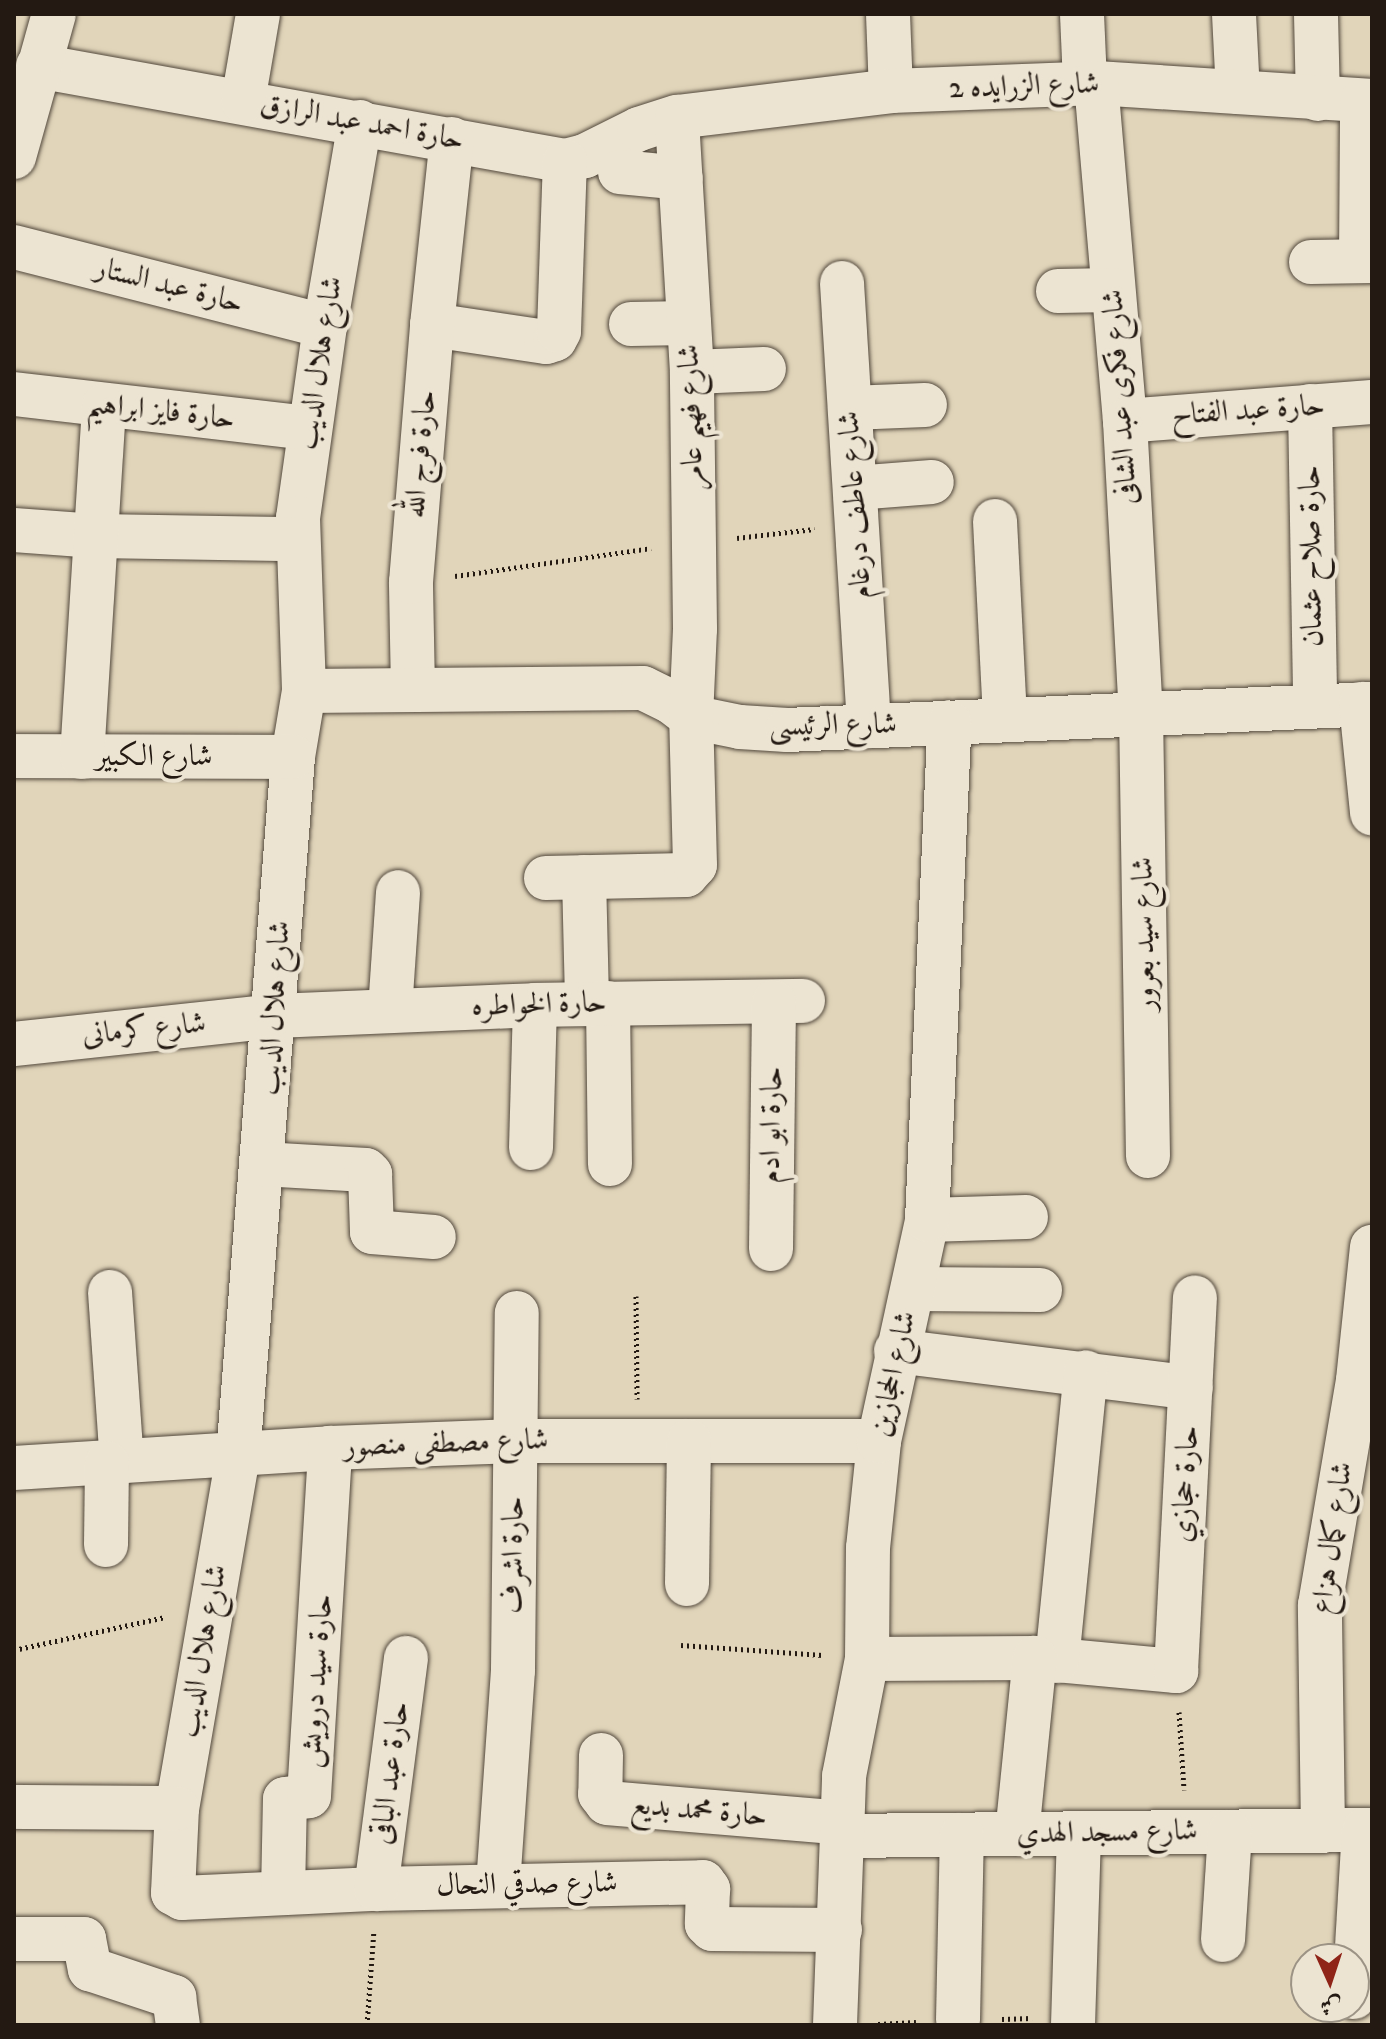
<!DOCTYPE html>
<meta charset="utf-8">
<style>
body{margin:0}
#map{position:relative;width:1386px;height:2039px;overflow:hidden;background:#e1d5ba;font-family:"IM FELL DW Pica",Amiri,serif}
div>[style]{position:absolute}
.path>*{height:5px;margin-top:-2.5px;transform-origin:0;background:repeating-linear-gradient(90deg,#231912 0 2px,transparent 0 6px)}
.roads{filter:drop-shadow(0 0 2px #52483c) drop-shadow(0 0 2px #52483c)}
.minor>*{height:44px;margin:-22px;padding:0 22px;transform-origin:22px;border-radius:22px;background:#ece4d2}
span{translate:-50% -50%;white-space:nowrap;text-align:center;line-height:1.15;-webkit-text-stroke:8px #ece4d2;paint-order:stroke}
.street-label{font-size:30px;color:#231912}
.frame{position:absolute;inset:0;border:16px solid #231912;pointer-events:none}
.north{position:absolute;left:1290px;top:1943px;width:80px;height:80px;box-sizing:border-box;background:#ece4d2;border:2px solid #9c9385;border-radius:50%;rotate:177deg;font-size:22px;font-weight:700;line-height:32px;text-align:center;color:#231912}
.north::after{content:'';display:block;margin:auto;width:28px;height:36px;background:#8f2418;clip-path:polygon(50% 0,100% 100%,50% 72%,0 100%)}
</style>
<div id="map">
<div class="path">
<i style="left:737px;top:538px;width:78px;rotate:-6.7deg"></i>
<i style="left:455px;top:576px;width:198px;rotate:-8.1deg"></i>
<i style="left:636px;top:1296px;width:103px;rotate:89.4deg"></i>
<i style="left:681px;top:1645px;width:142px;rotate:4deg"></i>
<i style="left:14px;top:1650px;width:155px;rotate:-12.3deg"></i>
<i style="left:1179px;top:1712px;width:78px;rotate:86.3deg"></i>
<i style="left:1002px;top:2019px;width:30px;rotate:-2deg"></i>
<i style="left:878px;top:2024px;width:38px;rotate:-3deg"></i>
<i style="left:367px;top:2025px;width:95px;rotate:-85.8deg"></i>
</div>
<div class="roads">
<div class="minor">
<i style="left:888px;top:14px;width:77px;rotate:87.8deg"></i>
<i style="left:1082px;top:14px;width:69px;rotate:87.5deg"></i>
<i style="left:1234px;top:14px;width:78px;rotate:87.1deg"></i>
<i style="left:1316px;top:14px;width:85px;rotate:88.7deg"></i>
<i style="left:38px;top:66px;width:535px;rotate:10.22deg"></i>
<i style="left:565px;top:161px;width:21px;rotate:-14deg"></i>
<i style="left:585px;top:156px;width:60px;rotate:-26.6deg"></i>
<i style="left:639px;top:129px;width:40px;rotate:-18deg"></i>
<i style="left:677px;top:117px;width:216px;rotate:-6.9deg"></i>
<i style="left:891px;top:91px;width:205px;rotate:-2.2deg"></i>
<i style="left:1096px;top:83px;width:277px;rotate:3.7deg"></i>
<i style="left:1096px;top:83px;width:339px;rotate:85.1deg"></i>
<i style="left:1125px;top:421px;width:291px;rotate:86.9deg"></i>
<i style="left:1141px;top:712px;width:444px;rotate:89.1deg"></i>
<i style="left:243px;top:101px;width:88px;rotate:-80.2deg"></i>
<i style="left:360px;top:122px;width:207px;rotate:99.7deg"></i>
<i style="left:325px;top:326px;width:194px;rotate:98deg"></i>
<i style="left:298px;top:518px;width:173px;rotate:88deg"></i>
<i style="left:304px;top:691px;width:67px;rotate:99.5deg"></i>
<i style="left:293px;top:757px;width:701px;rotate:94.5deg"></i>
<i style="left:238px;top:1456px;width:357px;rotate:99.8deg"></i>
<i style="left:177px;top:1808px;width:85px;rotate:92.7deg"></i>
<i style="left:173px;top:1893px;width:10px;rotate:29deg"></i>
<i style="left:182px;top:1898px;width:194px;rotate:-2.7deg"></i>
<i style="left:376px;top:1889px;width:327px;rotate:-1.2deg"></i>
<i style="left:703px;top:1882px;width:9px;rotate:54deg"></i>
<i style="left:708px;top:1889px;width:35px;rotate:92deg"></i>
<i style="left:707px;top:1924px;width:7px;rotate:45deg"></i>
<i style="left:712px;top:1929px;width:128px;rotate:0.4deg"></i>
<i style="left:14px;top:157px;width:148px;rotate:-74.4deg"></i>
<i style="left:620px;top:172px;width:61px;rotate:5.6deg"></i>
<i style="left:14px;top:247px;width:321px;rotate:14.3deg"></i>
<i style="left:1361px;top:261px;width:160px;rotate:-89.6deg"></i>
<i style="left:1311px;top:262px;width:61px;rotate:-0.9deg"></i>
<i style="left:842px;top:283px;width:444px;rotate:86.5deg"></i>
<i style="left:1058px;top:291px;width:55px;rotate:-1deg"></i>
<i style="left:631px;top:324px;width:58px;rotate:-1deg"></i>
<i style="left:432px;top:325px;width:115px;rotate:8.5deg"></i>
<i style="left:546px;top:342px;width:9px;rotate:-18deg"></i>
<i style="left:555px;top:339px;width:9px;rotate:-63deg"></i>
<i style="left:559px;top:331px;width:170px;rotate:-88deg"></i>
<i style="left:692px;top:372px;width:72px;rotate:-2.4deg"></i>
<i style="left:14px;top:394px;width:297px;rotate:6.6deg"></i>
<i style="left:1310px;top:406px;width:299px;rotate:89deg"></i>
<i style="left:850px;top:408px;width:75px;rotate:-2.3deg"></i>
<i style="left:1125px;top:421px;width:248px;rotate:-4.4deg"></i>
<i style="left:855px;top:488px;width:77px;rotate:-4.5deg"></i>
<i style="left:995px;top:521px;width:199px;rotate:87.1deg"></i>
<i style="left:14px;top:530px;width:82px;rotate:4.2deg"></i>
<i style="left:96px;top:536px;width:201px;rotate:0.9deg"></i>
<i style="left:413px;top:690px;width:108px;rotate:-91.1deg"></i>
<i style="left:411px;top:582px;width:258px;rotate:-85.3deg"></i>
<i style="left:432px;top:325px;width:187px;rotate:-83.9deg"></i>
<i style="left:304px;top:691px;width:339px;rotate:-0.5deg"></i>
<i style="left:643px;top:688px;width:30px;rotate:26deg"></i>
<i style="left:670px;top:701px;width:26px;rotate:37deg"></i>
<i style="left:691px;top:717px;width:50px;rotate:11.5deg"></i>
<i style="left:740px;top:727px;width:47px;rotate:3.7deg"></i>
<i style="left:787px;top:730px;width:586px;rotate:-2.54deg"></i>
<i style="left:1361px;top:704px;width:110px;rotate:84.2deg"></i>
<i style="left:14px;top:756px;width:279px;rotate:0.2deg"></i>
<i style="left:82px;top:757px;width:352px;rotate:-86.4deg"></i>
<i style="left:584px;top:877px;width:126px;rotate:88.6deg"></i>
<i style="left:546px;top:878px;width:140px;rotate:-1.2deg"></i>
<i style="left:686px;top:875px;width:13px;rotate:-48deg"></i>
<i style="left:695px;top:865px;width:148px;rotate:-91.5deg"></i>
<i style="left:691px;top:717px;width:88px;rotate:-87.4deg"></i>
<i style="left:695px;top:629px;width:257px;rotate:-90.7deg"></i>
<i style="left:692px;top:372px;width:255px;rotate:-93.4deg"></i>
<i style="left:608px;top:1003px;width:161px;rotate:89.3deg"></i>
<i style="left:390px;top:1010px;width:118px;rotate:-86.1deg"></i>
<i style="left:14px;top:1044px;width:262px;rotate:-6.1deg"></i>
<i style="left:275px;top:1016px;width:260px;rotate:-2.4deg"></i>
<i style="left:535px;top:1005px;width:268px;rotate:-0.9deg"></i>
<i style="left:531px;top:1148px;width:143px;rotate:-88.4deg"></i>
<i style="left:262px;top:1164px;width:104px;rotate:3.3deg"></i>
<i style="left:366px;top:1170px;width:6px;rotate:45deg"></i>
<i style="left:370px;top:1174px;width:58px;rotate:88deg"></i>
<i style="left:372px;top:1232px;width:62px;rotate:4.6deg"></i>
<i style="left:927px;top:1220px;width:99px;rotate:-1.7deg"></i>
<i style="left:771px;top:1249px;width:247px;rotate:-89.3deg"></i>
<i style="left:913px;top:1289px;width:127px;rotate:0.5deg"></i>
<i style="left:110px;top:1292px;width:170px;rotate:86deg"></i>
<i style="left:896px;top:1351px;width:297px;rotate:7.1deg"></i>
<i style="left:14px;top:1468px;width:317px;rotate:-3.6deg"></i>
<i style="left:330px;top:1448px;width:184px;rotate:-2.2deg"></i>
<i style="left:514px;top:1441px;width:365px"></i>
<i style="left:106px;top:1545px;width:82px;rotate:-89.3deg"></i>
<i style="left:687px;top:1584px;width:143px;rotate:-89.2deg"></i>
<i style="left:867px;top:1659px;width:168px;rotate:-0.3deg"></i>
<i style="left:1035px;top:1658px;width:142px;rotate:5.3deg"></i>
<i style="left:1176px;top:1671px;width:374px;rotate:-87.1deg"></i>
<i style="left:1057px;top:1661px;width:290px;rotate:-84.3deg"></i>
<i style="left:601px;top:1755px;width:39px;rotate:91deg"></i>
<i style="left:600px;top:1794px;width:11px;rotate:52deg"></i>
<i style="left:607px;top:1803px;width:237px;rotate:4.8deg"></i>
<i style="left:14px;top:1807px;width:163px;rotate:0.4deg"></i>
<i style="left:1323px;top:1831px;width:226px;rotate:-90.8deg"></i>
<i style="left:1320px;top:1605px;width:228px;rotate:-80.4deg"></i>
<i style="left:1358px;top:1380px;width:134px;rotate:-84deg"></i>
<i style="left:1017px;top:1834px;width:177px;rotate:-84.2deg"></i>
<i style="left:843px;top:1836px;width:529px;rotate:-0.65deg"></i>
<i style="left:498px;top:1885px;width:216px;rotate:-86deg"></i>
<i style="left:513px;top:1670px;width:357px;rotate:-89.4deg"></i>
<i style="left:376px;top:1889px;width:233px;rotate:-82.6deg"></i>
<i style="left:283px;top:1893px;width:94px;rotate:-88.8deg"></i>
<i style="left:285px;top:1799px;width:24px;rotate:-7deg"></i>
<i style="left:309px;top:1796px;width:349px;rotate:-86.5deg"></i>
<i style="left:14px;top:1939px;width:70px"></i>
<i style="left:84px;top:1939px;width:31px;rotate:79deg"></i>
<i style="left:90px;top:1969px;width:89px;rotate:18.4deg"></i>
<i style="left:174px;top:1997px;width:28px;rotate:82deg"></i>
<i style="left:1223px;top:1940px;width:108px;rotate:-86.3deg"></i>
<i style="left:1354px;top:1997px;width:167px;rotate:-86.6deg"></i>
<i style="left:958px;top:2020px;width:185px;rotate:-88.8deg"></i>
<i style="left:835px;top:2025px;width:249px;rotate:-87.9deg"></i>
<i style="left:844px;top:1776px;width:119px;rotate:-78.9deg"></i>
<i style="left:867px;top:1659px;width:111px;rotate:-89.5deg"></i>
<i style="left:868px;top:1548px;width:108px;rotate:-84.1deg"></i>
<i style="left:879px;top:1441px;width:226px;rotate:-77.7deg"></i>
<i style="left:927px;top:1220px;width:498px;rotate:-87.4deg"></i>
<i style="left:1073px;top:2025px;width:192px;rotate:-88.2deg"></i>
</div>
</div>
<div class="street-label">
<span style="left:1024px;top:87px;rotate:-2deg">شارع الزرايده 2</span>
<span style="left:362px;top:123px;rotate:10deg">حارة احمد عبد الرازق</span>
<span style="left:169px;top:286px;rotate:14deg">حارة عبد الستار</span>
<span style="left:320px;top:363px;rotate:-81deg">شارع هلال الديب</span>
<span style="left:1121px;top:397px;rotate:-94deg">شارع فكرى عبد الشافى</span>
<span style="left:1248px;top:411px;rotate:-4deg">حارة عبد الفتاح</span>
<span style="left:161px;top:412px;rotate:6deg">حارة فايز ابراهيم</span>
<span style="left:692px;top:417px;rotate:-92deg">شارع فهيم عامر</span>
<span style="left:421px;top:454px;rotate:-85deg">حارة فرج الله</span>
<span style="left:856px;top:505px;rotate:-94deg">شارع عاطف درغام</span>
<span style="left:1312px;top:556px;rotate:-91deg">حارة صلاح عثمان</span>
<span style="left:833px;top:726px;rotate:-1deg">شارع الرئيسى</span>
<span style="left:154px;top:757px">شارع الكبير</span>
<span style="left:1145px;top:934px;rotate:-91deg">شارع سيد بعرور</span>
<span style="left:539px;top:1005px;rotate:-2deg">حارة الخواطره</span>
<span style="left:275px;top:1008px;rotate:-86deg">شارع هلال الديب</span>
<span style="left:144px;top:1030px;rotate:-6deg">شارع كرمانى</span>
<span style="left:772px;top:1125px;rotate:-89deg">حارة ابو ادم</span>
<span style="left:894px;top:1374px;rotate:-78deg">شارع الحجازين</span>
<span style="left:446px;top:1444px;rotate:-2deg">شارع مصطفى منصور</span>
<span style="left:1186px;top:1484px;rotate:-87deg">حارة حجازي</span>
<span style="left:1333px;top:1538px;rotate:-82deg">شارع كمال هزاع</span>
<span style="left:514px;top:1555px;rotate:-90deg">حارة اشرف</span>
<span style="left:203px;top:1651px;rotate:-80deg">شارع هلال الديب</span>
<span style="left:317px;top:1681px;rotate:-86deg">حارة سيد درويش</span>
<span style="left:391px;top:1773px;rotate:-83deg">حارة عبد الباقى</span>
<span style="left:699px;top:1811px;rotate:5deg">حارة محمد بديع</span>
<span style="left:1107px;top:1833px;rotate:-1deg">شارع مسجد الهدي</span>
<span style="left:527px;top:1885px;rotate:-1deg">شارع صدقي النحال</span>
</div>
<div class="frame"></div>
<div class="north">ش</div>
</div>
